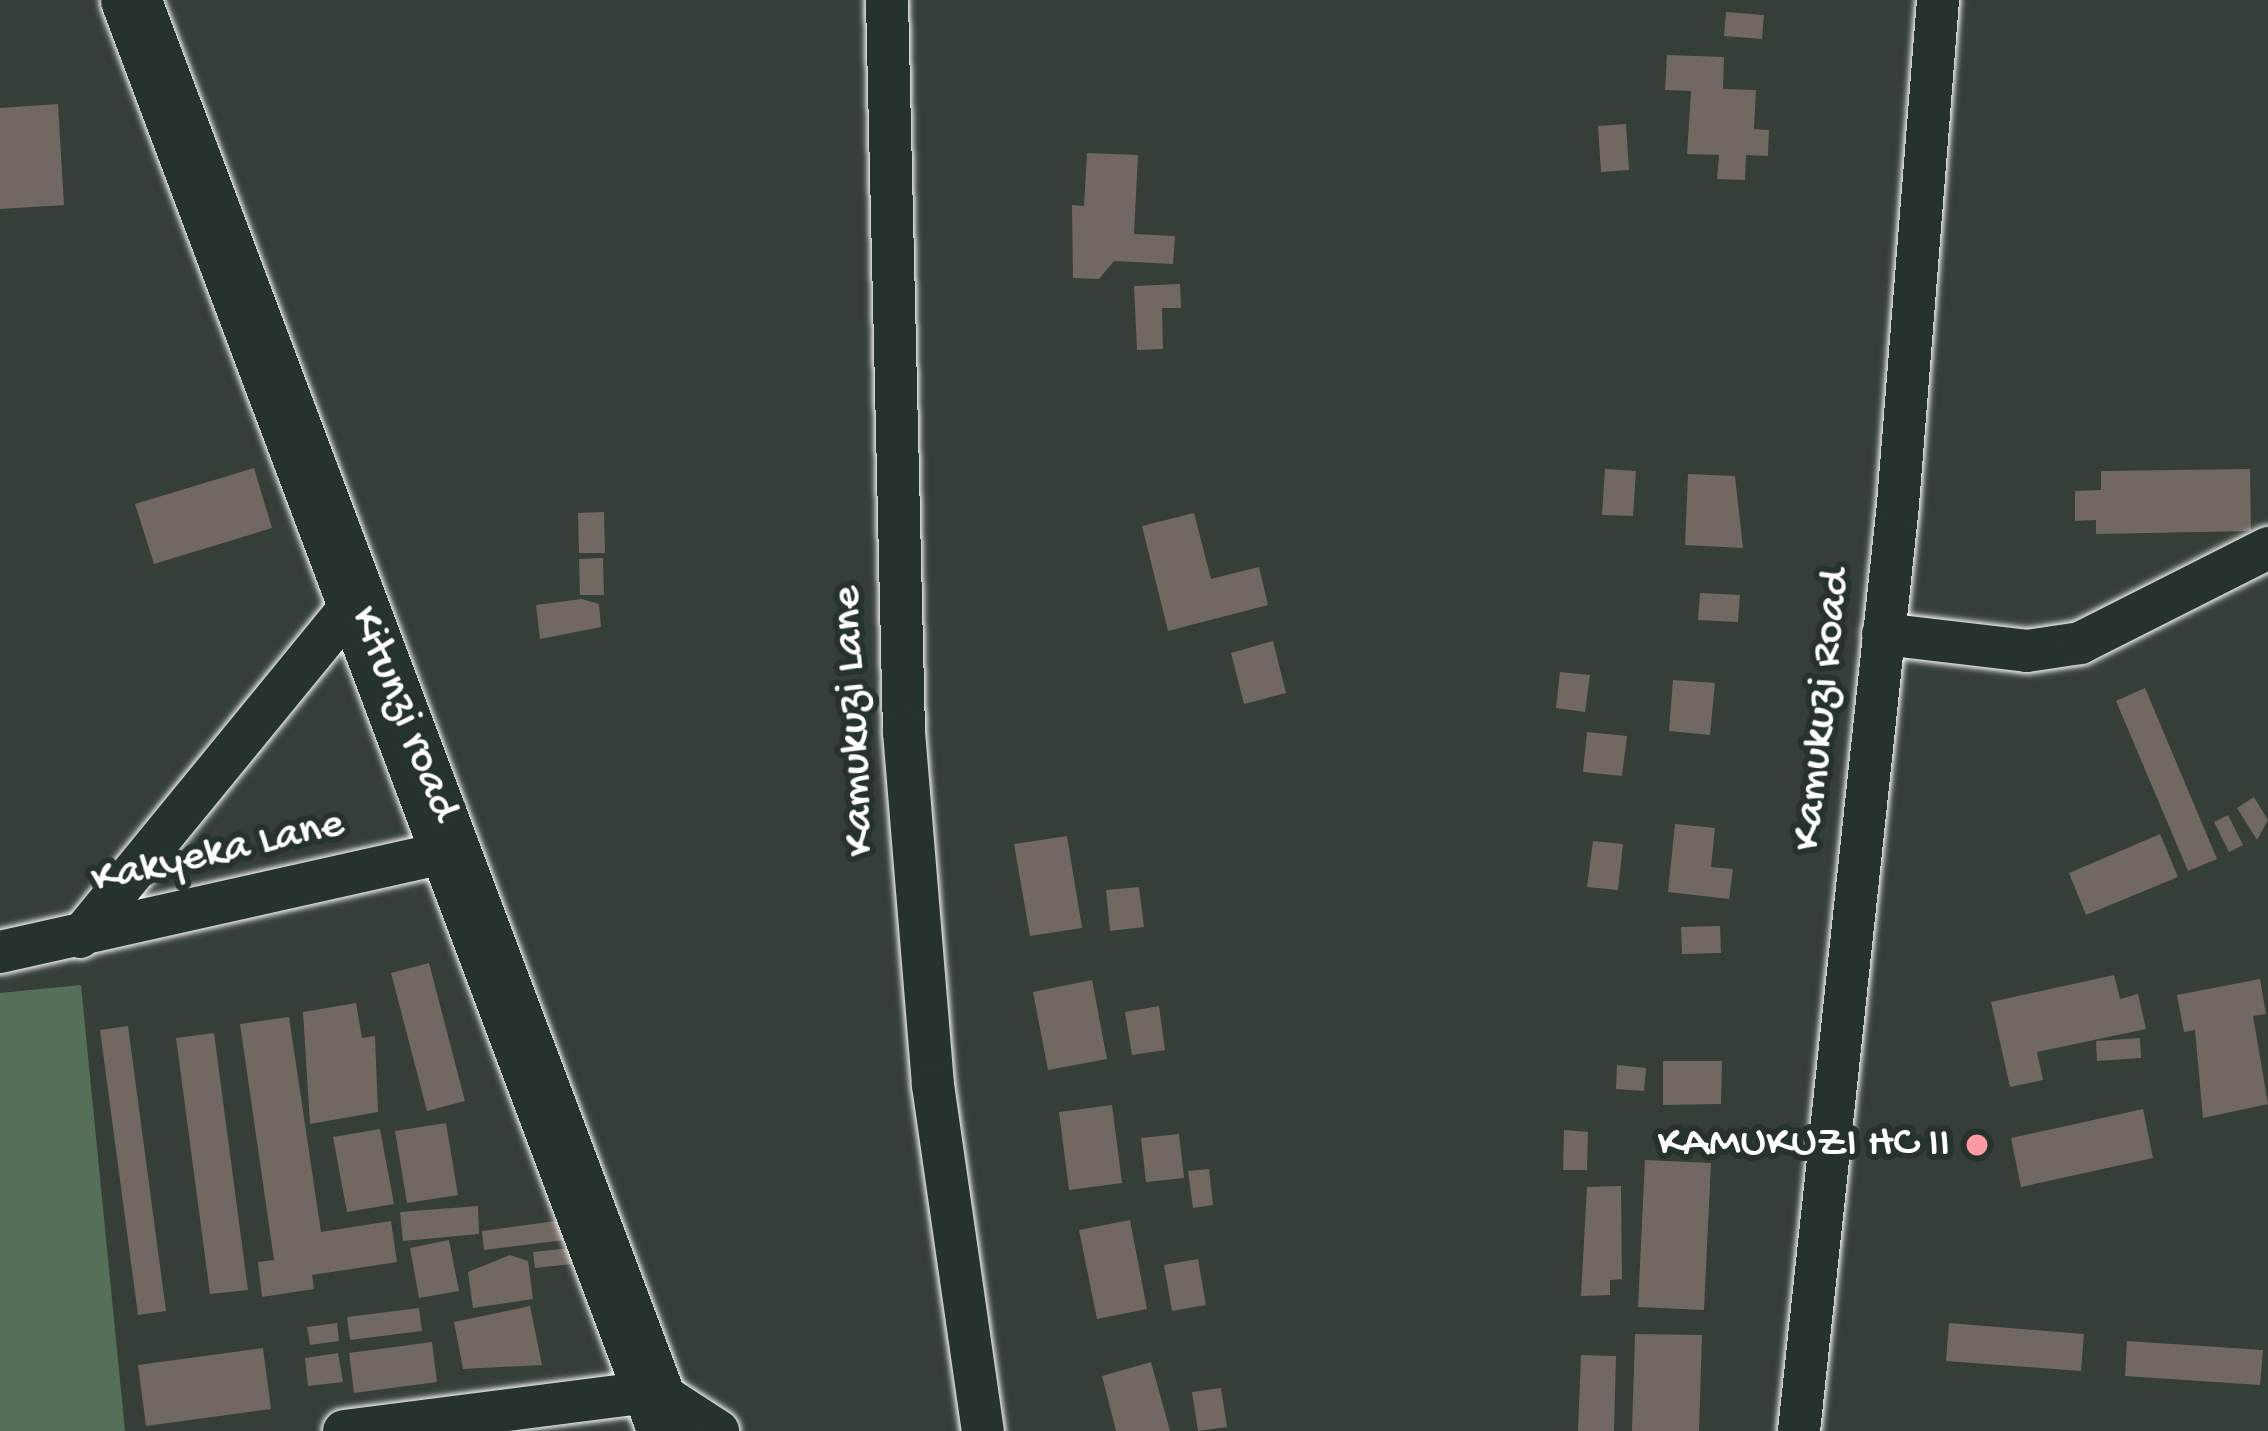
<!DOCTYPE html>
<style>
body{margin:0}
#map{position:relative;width:2268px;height:1431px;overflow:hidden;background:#353e37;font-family:"Gochi Hand",sans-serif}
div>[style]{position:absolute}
.green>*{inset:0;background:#547058}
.building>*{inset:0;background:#706861}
.roads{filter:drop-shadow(0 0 3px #fff) drop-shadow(0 0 3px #fff)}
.street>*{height:42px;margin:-21px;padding:0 21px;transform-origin:21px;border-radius:21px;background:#26332d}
.secondary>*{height:60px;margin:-30px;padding:0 30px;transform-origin:30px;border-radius:30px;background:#26332d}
.dots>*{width:33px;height:33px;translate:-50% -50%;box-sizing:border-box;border:6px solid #26332d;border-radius:50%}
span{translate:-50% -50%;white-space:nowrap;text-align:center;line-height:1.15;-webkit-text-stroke:12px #26332d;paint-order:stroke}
.street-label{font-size:45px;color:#fff}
.poi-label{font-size:45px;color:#fff}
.right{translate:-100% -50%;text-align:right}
</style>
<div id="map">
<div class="green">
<i style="clip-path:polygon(81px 985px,125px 1431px,0 1431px,0 993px)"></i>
</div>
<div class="building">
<i style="clip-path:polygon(1726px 12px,1764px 15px,1762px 39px,1724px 36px)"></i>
<i style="clip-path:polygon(1667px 55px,1724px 57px,1723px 89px,1756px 90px,1754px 129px,1769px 130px,1768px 156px,1746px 155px,1745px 180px,1717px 179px,1719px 155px,1687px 154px,1691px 91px,1665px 90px)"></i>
<i style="clip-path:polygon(58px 104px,64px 205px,0 209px,0 108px)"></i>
<i style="clip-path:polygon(1626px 124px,1629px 170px,1601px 172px,1598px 126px)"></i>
<i style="clip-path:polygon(1087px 153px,1138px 155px,1134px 234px,1175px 236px,1173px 264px,1114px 261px,1099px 279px,1073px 278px,1072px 205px,1084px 206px)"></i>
<i style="clip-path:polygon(1180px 284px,1181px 308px,1162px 308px,1163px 349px,1137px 350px,1134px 286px)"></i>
<i style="clip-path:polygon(254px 468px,272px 528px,154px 564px,135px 504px)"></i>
<i style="clip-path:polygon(1605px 469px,1636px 471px,1633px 516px,1602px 515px)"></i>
<i style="clip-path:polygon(2250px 469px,2251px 531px,2096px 534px,2096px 520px,2075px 521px,2075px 491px,2101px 490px,2101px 471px)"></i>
<i style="clip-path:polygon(1688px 474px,1735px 476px,1743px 548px,1685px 545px)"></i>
<i style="clip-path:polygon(604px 512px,605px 553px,579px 553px,578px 513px)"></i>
<i style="clip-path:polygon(1194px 513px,1211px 579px,1259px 567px,1268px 605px,1168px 631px,1142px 526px)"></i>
<i style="clip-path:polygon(603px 558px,604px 595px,580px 595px,579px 559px)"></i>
<i style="clip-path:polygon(1700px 593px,1740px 595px,1738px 622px,1698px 620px)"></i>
<i style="clip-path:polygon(582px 599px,599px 604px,601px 627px,540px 639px,536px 605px)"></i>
<i style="clip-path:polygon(1273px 641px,1286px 693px,1244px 704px,1231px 653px)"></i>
<i style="clip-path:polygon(1560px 672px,1590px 675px,1585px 712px,1556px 708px)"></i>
<i style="clip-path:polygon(1673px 680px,1715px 683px,1710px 735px,1669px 731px)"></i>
<i style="clip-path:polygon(2145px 688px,2217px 859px,2188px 871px,2116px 701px)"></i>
<i style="clip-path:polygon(1587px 732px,1627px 736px,1622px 776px,1583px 772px)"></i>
<i style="clip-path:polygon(2254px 797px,2268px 820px,2257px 840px,2237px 808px)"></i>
<i style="clip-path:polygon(2228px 815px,2243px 845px,2229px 852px,2214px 822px)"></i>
<i style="clip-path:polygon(1675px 824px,1715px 828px,1711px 867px,1733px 869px,1729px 899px,1668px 892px)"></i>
<i style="clip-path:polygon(2160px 834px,2178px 877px,2086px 915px,2069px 873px)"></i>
<i style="clip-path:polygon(1067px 836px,1082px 928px,1030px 936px,1014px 844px)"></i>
<i style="clip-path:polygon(1593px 841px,1623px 844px,1618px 890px,1587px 887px)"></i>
<i style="clip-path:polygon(1139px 887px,1144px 927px,1110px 931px,1106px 890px)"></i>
<i style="clip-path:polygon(1720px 926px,1721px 953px,1682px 954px,1681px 927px)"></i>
<i style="clip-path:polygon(429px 963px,465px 1101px,427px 1111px,391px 973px)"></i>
<i style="clip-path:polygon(2114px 975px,2120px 999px,2138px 994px,2146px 1029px,2037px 1052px,2043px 1080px,2010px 1087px,1991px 1002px)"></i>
<i style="clip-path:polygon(2260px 979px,2266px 1014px,2253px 1016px,2268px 1104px,2203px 1118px,2195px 1030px,2184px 1032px,2177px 995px)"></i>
<i style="clip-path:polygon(1092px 980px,1107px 1059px,1048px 1070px,1033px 992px)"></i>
<i style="clip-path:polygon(356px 1003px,362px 1038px,375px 1036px,378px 1112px,310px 1124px,303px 1012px)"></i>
<i style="clip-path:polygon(1159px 1006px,1165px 1050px,1132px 1055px,1125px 1012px)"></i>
<i style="clip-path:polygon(289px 1017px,321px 1232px,391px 1221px,397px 1262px,312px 1275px,314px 1289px,262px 1297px,258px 1262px,274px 1260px,240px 1024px)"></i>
<i style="clip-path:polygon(128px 1026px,166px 1311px,138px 1315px,100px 1030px)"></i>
<i style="clip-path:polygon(214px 1033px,248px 1290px,210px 1294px,176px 1038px)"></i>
<i style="clip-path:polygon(2140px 1038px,2141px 1058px,2097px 1061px,2096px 1041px)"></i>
<i style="clip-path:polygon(1663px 1061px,1722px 1061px,1721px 1104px,1663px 1105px)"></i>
<i style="clip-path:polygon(1617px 1065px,1646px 1068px,1644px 1091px,1616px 1089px)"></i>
<i style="clip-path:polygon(1112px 1105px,1122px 1183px,1069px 1190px,1059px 1112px)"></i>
<i style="clip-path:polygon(2143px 1109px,2153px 1158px,2021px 1187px,2011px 1138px)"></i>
<i style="clip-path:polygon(446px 1123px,458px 1195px,407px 1203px,395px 1131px)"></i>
<i style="clip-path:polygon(380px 1129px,394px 1204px,347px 1212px,333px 1137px)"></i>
<i style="clip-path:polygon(1564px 1130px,1588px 1132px,1587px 1170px,1563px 1170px)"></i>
<i style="clip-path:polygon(1179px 1134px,1184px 1178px,1146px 1182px,1141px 1138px)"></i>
<i style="clip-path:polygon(1645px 1160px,1711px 1163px,1704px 1310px,1638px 1307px)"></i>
<i style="clip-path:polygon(1209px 1169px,1213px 1205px,1193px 1208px,1188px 1171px)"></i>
<i style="clip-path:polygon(1621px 1186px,1622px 1279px,1610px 1280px,1610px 1295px,1581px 1296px,1587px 1187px)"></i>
<i style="clip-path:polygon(478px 1206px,479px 1234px,403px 1241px,400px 1212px)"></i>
<i style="clip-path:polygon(563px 1220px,565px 1240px,484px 1250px,482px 1231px)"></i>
<i style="clip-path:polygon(1130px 1220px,1147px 1309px,1097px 1319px,1079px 1230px)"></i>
<i style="clip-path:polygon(449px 1240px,459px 1291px,419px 1298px,410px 1248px)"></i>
<i style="clip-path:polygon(570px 1248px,572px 1264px,535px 1268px,533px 1252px)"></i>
<i style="clip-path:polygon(510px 1255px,528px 1261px,533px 1299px,473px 1308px,468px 1272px)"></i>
<i style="clip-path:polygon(1198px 1259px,1206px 1305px,1172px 1311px,1164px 1265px)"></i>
<i style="clip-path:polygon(530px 1306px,542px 1365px,463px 1369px,454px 1322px)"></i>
<i style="clip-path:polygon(419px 1308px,422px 1331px,350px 1340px,347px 1317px)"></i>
<i style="clip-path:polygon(337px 1323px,339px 1341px,310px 1345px,307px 1327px)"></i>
<i style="clip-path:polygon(1949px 1323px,2084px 1334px,2081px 1371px,1946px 1361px)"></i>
<i style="clip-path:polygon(1635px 1334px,1702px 1335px,1699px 1431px,1632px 1431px)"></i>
<i style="clip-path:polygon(2127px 1341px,2263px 1350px,2260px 1385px,2125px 1376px)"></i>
<i style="clip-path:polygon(432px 1342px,437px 1382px,354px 1393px,349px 1353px)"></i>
<i style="clip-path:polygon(263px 1348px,271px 1409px,146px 1426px,138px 1365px)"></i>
<i style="clip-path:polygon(338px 1353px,343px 1382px,308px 1386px,305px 1358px)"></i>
<i style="clip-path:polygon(1581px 1355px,1616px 1356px,1614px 1431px,1578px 1431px)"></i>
<i style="clip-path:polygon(1151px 1362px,1170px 1431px,1116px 1431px,1102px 1376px)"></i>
<i style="clip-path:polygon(1221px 1388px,1227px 1427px,1198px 1431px,1192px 1392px)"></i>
</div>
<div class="roads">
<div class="street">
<i style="left:887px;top:0;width:732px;rotate:88.67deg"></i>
<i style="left:904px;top:732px;width:354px;rotate:85.3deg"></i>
<i style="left:933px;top:1085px;width:350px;rotate:81.8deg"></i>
<i style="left:1883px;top:634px;width:145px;rotate:6.7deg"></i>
<i style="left:2027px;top:651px;width:54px;rotate:-8.6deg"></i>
<i style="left:2080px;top:643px;width:211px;rotate:-26.8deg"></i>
<i style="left:80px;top:937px;width:436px;rotate:-50.7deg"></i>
<i style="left:0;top:952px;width:469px;rotate:-12.6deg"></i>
<i style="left:344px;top:1431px;width:315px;rotate:-7.3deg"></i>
<i style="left:656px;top:1391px;width:74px;rotate:32.8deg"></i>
<i style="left:1799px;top:1431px;width:932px;rotate:-83.9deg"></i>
<i style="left:1898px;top:504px;width:506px;rotate:-85.46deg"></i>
</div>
<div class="secondary">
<i style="left:131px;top:0;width:1528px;rotate:69.43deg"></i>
</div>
</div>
<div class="dots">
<i style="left:1977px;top:1145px;background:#ff9aa2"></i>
</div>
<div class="street-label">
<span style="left:1823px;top:710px;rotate:-84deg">Kamukuzi Road</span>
<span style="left:403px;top:714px;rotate:68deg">Kitunzi road</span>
<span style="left:855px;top:721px;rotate:-93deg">Kamukuzi Lane</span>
<span style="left:218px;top:853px;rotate:-13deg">Kakyeka Lane</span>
</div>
<div class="poi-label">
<span class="right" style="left:1950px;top:1145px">KAMUKUZI HC II</span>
</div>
</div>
